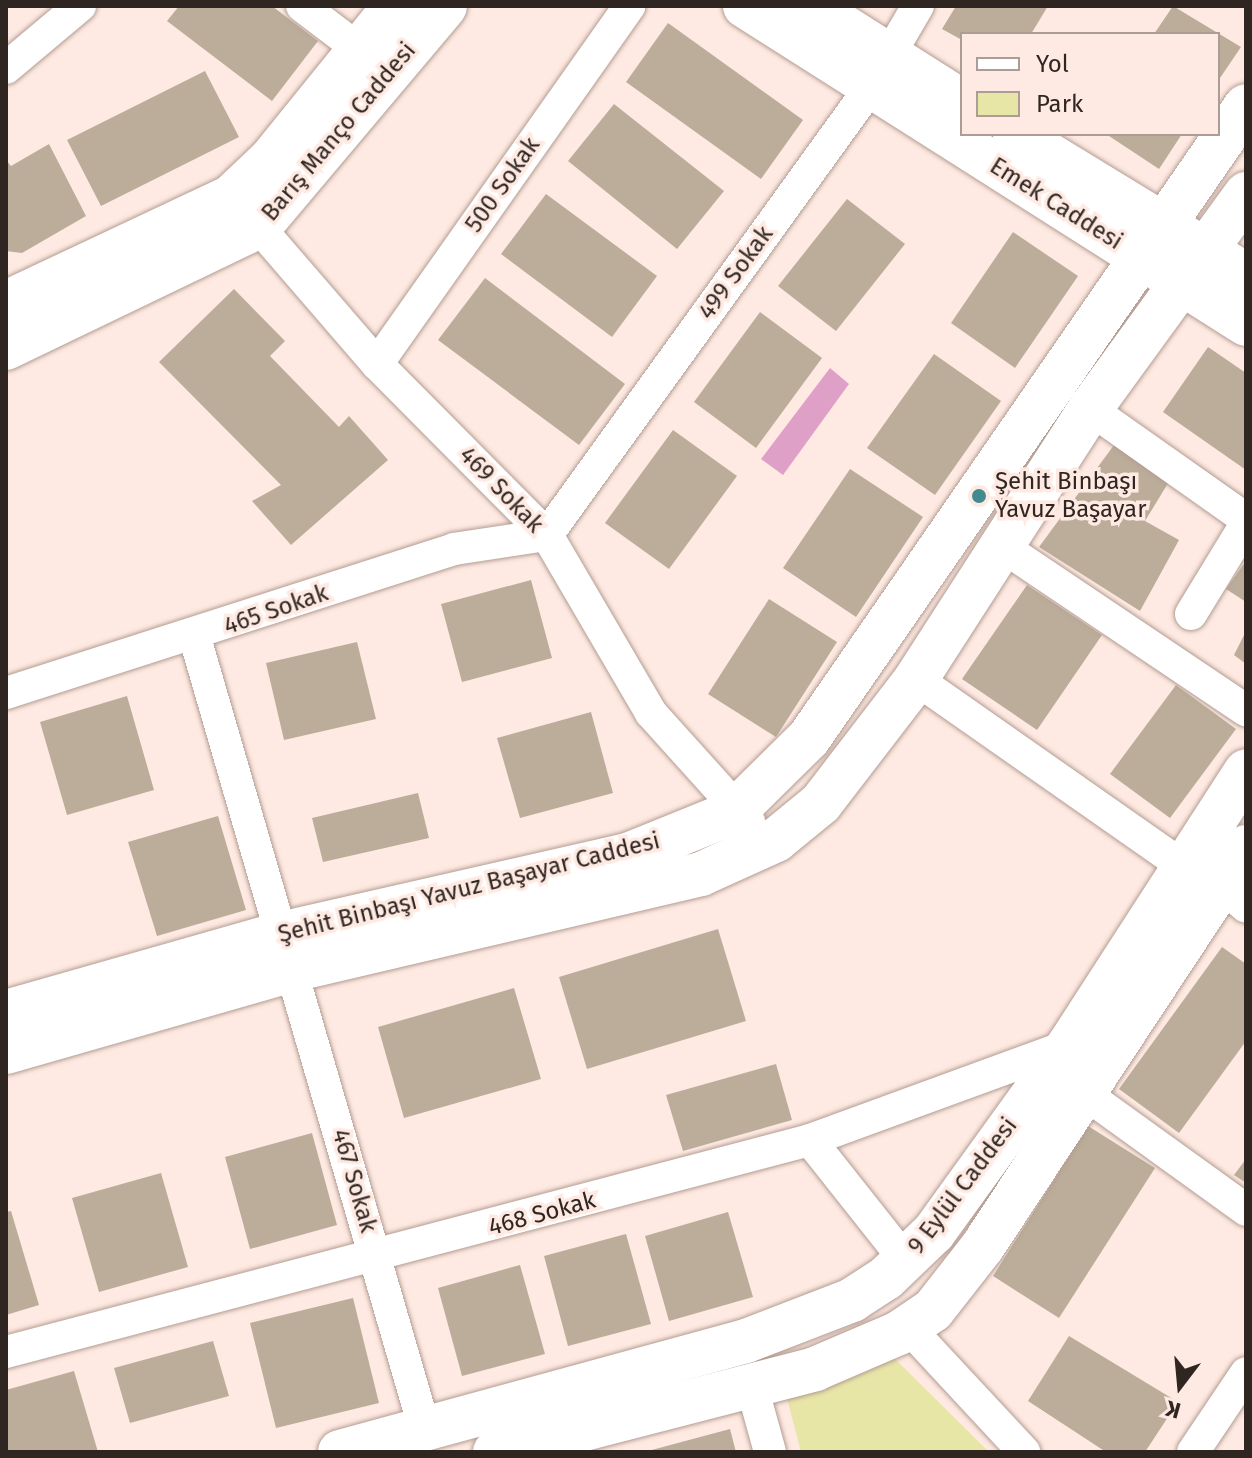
<!DOCTYPE html>
<meta charset="utf-8">
<style>
body{margin:0}
#map{position:relative;width:1252px;height:1458px;overflow:hidden;background:#feeae2;font-family:"Fira Sans",sans-serif}
div>[style]{position:absolute}
.green>*{inset:0;background:#e7e6a7}
.water>*{inset:0;background:#dfa0c7}
.building>*{inset:0;background:#bbad9a}
.roads{filter:drop-shadow(0 0 2px #b39c92) drop-shadow(0 0 2px #b39c92)}
.street>*{height:32px;margin:-16px;padding:0 16px;transform-origin:16px;border-radius:16px;background:#fff}
.secondary>*{height:44px;margin:-22px;padding:0 22px;transform-origin:22px;border-radius:22px;background:#fff}
.dots>*{width:22px;height:22px;translate:-50% -50%;box-sizing:border-box;border:4px solid #feeae2;border-radius:50%}
span{translate:-50% -50%;white-space:nowrap;text-align:center;line-height:1.15;-webkit-text-stroke:7px #feeae2;paint-order:stroke}
.street-label{font-size:24px;color:#2f2622}
.poi-label{font-size:24px;color:#2f2622}
.left{translate:0 -50%;text-align:left}
.frame{position:absolute;inset:0;border:8px solid #2f2622;pointer-events:none}
.legend{position:absolute;left:960px;top:32px;width:260px;height:104px;box-sizing:border-box;background:#feeae2;border:2px solid #ab9c95;margin:0;padding:10px 14px;list-style:none;font-size:24px;color:#2f2622}
.legend li{display:flex;align-items:center;gap:16px;height:40px}
.legend b{width:40px;border:2px solid #ab9c95}
.north{position:absolute;left:1140px;top:1346px;width:80px;height:80px;-webkit-text-stroke:6px #feeae2;paint-order:stroke;rotate:196deg;font-size:22px;font-weight:700;line-height:32px;text-align:center;color:#2f2622}
.north::after{content:'';display:block;margin:auto;width:28px;height:36px;background:#2f2622;clip-path:polygon(50% 0,100% 100%,50% 72%,0 100%)}
</style>
<div id="map">
<div class="green">
<i style="clip-path:polygon(889px 1353px,989px 1452px,801px 1452px,785px 1391px)"></i>
</div>
<div class="water">
<i style="clip-path:polygon(830px 368px,849px 384px,783px 475px,761px 459px)"></i>
</div>
<div class="building">
<i style="clip-path:polygon(179px 6px,272px 6px,318px 41px,272px 101px,167px 21px)"></i>
<i style="clip-path:polygon(956px 6px,1048px 6px,1031px 34px,962px 34px,962px 40px,942px 29px)"></i>
<i style="clip-path:polygon(1173px 6px,1241px 47px,1218px 81px,1218px 34px,1154px 34px)"></i>
<i style="clip-path:polygon(668px 23px,803px 120px,761px 179px,626px 82px)"></i>
<i style="clip-path:polygon(205px 71px,239px 137px,101px 206px,67px 140px)"></i>
<i style="clip-path:polygon(614px 104px,724px 191px,677px 249px,568px 161px)"></i>
<i style="clip-path:polygon(1106px 134px,1182px 134px,1159px 169px)"></i>
<i style="clip-path:polygon(49px 144px,86px 216px,22px 253px,6px 251px,6px 160px,11px 166px)"></i>
<i style="clip-path:polygon(546px 194px,657px 276px,612px 337px,501px 254px)"></i>
<i style="clip-path:polygon(847px 199px,905px 244px,836px 331px,778px 286px)"></i>
<i style="clip-path:polygon(1013px 232px,1078px 276px,1015px 368px,951px 323px)"></i>
<i style="clip-path:polygon(485px 278px,625px 384px,579px 445px,438px 340px)"></i>
<i style="clip-path:polygon(234px 289px,285px 341px,270px 356px,339px 427px,349px 416px,388px 460px,291px 545px,252px 501px,281px 485px,159px 362px)"></i>
<i style="clip-path:polygon(760px 312px,822px 358px,756px 448px,694px 402px)"></i>
<i style="clip-path:polygon(1208px 347px,1246px 373px,1246px 470px,1163px 412px)"></i>
<i style="clip-path:polygon(934px 354px,1001px 401px,935px 495px,867px 448px)"></i>
<i style="clip-path:polygon(673px 430px,737px 476px,669px 569px,605px 523px)"></i>
<i style="clip-path:polygon(1114px 445px,1170px 480px,1145px 521px,1179px 540px,1140px 611px,1039px 547px)"></i>
<i style="clip-path:polygon(850px 469px,923px 517px,856px 617px,783px 568px)"></i>
<i style="clip-path:polygon(1246px 561px,1246px 602px,1226px 589px)"></i>
<i style="clip-path:polygon(531px 580px,552px 658px,462px 682px,441px 604px)"></i>
<i style="clip-path:polygon(1027px 585px,1102px 635px,1037px 730px,962px 679px)"></i>
<i style="clip-path:polygon(769px 599px,837px 642px,776px 737px,708px 694px)"></i>
<i style="clip-path:polygon(1246px 631px,1246px 664px,1234px 655px)"></i>
<i style="clip-path:polygon(357px 642px,376px 719px,284px 740px,266px 663px)"></i>
<i style="clip-path:polygon(1176px 685px,1236px 729px,1170px 818px,1110px 774px)"></i>
<i style="clip-path:polygon(127px 696px,154px 790px,67px 815px,40px 722px)"></i>
<i style="clip-path:polygon(591px 712px,613px 793px,520px 818px,497px 738px)"></i>
<i style="clip-path:polygon(418px 793px,429px 838px,323px 862px,312px 818px)"></i>
<i style="clip-path:polygon(218px 816px,246px 910px,157px 936px,128px 842px)"></i>
<i style="clip-path:polygon(718px 929px,746px 1021px,587px 1069px,559px 977px)"></i>
<i style="clip-path:polygon(1222px 947px,1246px 964px,1246px 1041px,1179px 1133px,1119px 1089px)"></i>
<i style="clip-path:polygon(514px 988px,541px 1079px,404px 1118px,378px 1027px)"></i>
<i style="clip-path:polygon(776px 1064px,792px 1120px,683px 1151px,666px 1095px)"></i>
<i style="clip-path:polygon(1088px 1126px,1155px 1168px,1059px 1318px,993px 1276px)"></i>
<i style="clip-path:polygon(312px 1133px,337px 1225px,250px 1249px,225px 1157px)"></i>
<i style="clip-path:polygon(1246px 1159px,1246px 1183px,1234px 1175px)"></i>
<i style="clip-path:polygon(161px 1173px,188px 1267px,99px 1292px,72px 1198px)"></i>
<i style="clip-path:polygon(11px 1211px,39px 1305px,6px 1315px,6px 1212px)"></i>
<i style="clip-path:polygon(728px 1212px,753px 1297px,669px 1321px,645px 1236px)"></i>
<i style="clip-path:polygon(626px 1234px,651px 1324px,568px 1346px,544px 1256px)"></i>
<i style="clip-path:polygon(520px 1265px,545px 1354px,462px 1376px,438px 1288px)"></i>
<i style="clip-path:polygon(353px 1298px,379px 1403px,276px 1428px,250px 1323px)"></i>
<i style="clip-path:polygon(1069px 1336px,1178px 1402px,1145px 1452px,1106px 1452px,1028px 1401px)"></i>
<i style="clip-path:polygon(213px 1341px,229px 1396px,130px 1423px,114px 1368px)"></i>
<i style="clip-path:polygon(74px 1371px,98px 1452px,6px 1452px,6px 1390px)"></i>
<i style="clip-path:polygon(730px 1429px,736px 1452px,648px 1452px,648px 1451px)"></i>
</div>
<div class="roads">
<div class="street">
<i style="left:302px;top:6px;width:73px;rotate:37.2deg"></i>
<i style="left:6px;top:68px;width:97px;rotate:-40deg"></i>
<i style="left:244px;top:210px;width:203px;rotate:49.2deg"></i>
<i style="left:377px;top:364px;width:241px;rotate:45.2deg"></i>
<i style="left:547px;top:535px;width:206px;rotate:59.7deg"></i>
<i style="left:651px;top:713px;width:147px;rotate:48deg"></i>
<i style="left:377px;top:364px;width:438px;rotate:-54.8deg"></i>
<i style="left:1090px;top:409px;width:191px;rotate:35.2deg"></i>
<i style="left:1006px;top:549px;width:289px;rotate:33.9deg"></i>
<i style="left:1191px;top:614px;width:105px;rotate:-58.6deg"></i>
<i style="left:195px;top:638px;width:825px;rotate:73.81deg"></i>
<i style="left:916px;top:679px;width:327px;rotate:35deg"></i>
<i style="left:6px;top:693px;width:471px;rotate:-17.8deg"></i>
<i style="left:454px;top:549px;width:94px;rotate:-8.6deg"></i>
<i style="left:547px;top:535px;width:551px;rotate:-54.15deg"></i>
<i style="left:870px;top:88px;width:95px;rotate:-59.7deg"></i>
<i style="left:1221px;top:885px;width:33px;rotate:41deg"></i>
<i style="left:1084px;top:1093px;width:200px;rotate:35.8deg"></i>
<i style="left:810px;top:1140px;width:154px;rotate:51.6deg"></i>
<i style="left:908px;top:1327px;width:171px;rotate:47.1deg"></i>
<i style="left:6px;top:1352px;width:831px;rotate:-14.77deg"></i>
<i style="left:810px;top:1140px;width:276px;rotate:-20.1deg"></i>
<i style="left:752px;top:1387px;width:67px;rotate:74.5deg"></i>
<i style="left:1193px;top:1452px;width:95px;rotate:-56.1deg"></i>
</div>
<div class="secondary">
<i style="left:745px;top:6px;width:593px;rotate:32.4deg"></i>
<i style="left:811px;top:6px;width:179px;rotate:32.4deg"></i>
<i style="left:1015px;top:134px;width:271px;rotate:31.4deg"></i>
<i style="left:6px;top:303px;width:249px;rotate:-25.2deg"></i>
<i style="left:231px;top:197px;width:55px;rotate:-43.5deg"></i>
<i style="left:271px;top:159px;width:197px;rotate:-51deg"></i>
<i style="left:6px;top:348px;width:282px;rotate:-25.7deg"></i>
<i style="left:260px;top:226px;width:287px;rotate:-49.9deg"></i>
<i style="left:6px;top:1012px;width:285px;rotate:-15.9deg"></i>
<i style="left:280px;top:934px;width:357px;rotate:-12.8deg"></i>
<i style="left:628px;top:855px;width:114px;rotate:-22.1deg"></i>
<i style="left:734px;top:812px;width:105px;rotate:-44.6deg"></i>
<i style="left:809px;top:738px;width:768px;rotate:-55.34deg"></i>
<i style="left:6px;top:1052px;width:298px;rotate:-16deg"></i>
<i style="left:292px;top:970px;width:420px;rotate:-13.2deg"></i>
<i style="left:701px;top:874px;width:82px;rotate:-24.4deg"></i>
<i style="left:776px;top:840px;width:58px;rotate:-39.4deg"></i>
<i style="left:821px;top:803px;width:156px;rotate:-52.5deg"></i>
<i style="left:916px;top:679px;width:321px;rotate:-57.2deg"></i>
<i style="left:1090px;top:409px;width:266px;rotate:-54deg"></i>
<i style="left:340px;top:1452px;width:421px;rotate:-15.3deg"></i>
<i style="left:746px;top:1341px;width:114px;rotate:-21.1deg"></i>
<i style="left:852px;top:1300px;width:40px;rotate:-32.9deg"></i>
<i style="left:886px;top:1278px;width:66px;rotate:-43.8deg"></i>
<i style="left:934px;top:1232px;width:231px;rotate:-54.2deg"></i>
<i style="left:1069px;top:1045px;width:326px;rotate:-57.1deg"></i>
<i style="left:495px;top:1452px;width:331px;rotate:-14.5deg"></i>
<i style="left:815px;top:1369px;width:91px;rotate:-23.2deg"></i>
<i style="left:899px;top:1333px;width:41px;rotate:-34.1deg"></i>
<i style="left:933px;top:1310px;width:81px;rotate:-52deg"></i>
<i style="left:983px;top:1246px;width:478px;rotate:-56.6deg"></i>
</div>
</div>
<div class="dots">
<i style="left:979px;top:496px;background:#428a8f"></i>
</div>
<div class="street-label">
<span style="left:339px;top:132px;rotate:-50deg">Barış Manço Caddesi</span>
<span style="left:503px;top:185px;rotate:-55deg">500 Sokak</span>
<span style="left:1056px;top:204px;rotate:32deg">Emek Caddesi</span>
<span style="left:736px;top:273px;rotate:-54deg">499 Sokak</span>
<span style="left:501px;top:490px;rotate:46deg">469 Sokak</span>
<span style="left:276px;top:610px;rotate:-19deg">465 Sokak</span>
<span style="left:469px;top:888px;rotate:-14deg">Şehit Binbaşı Yavuz Başayar Caddesi</span>
<span style="left:354px;top:1181px;rotate:74deg">467 Sokak</span>
<span style="left:963px;top:1186px;rotate:-53deg">9 Eylül Caddesi</span>
<span style="left:542px;top:1214px;rotate:-15deg">468 Sokak</span>
</div>
<div class="poi-label">
<span class="left" style="left:995px;top:496px">Şehit Binbaşı<br>Yavuz Başayar</span>
</div>
<div class="frame"></div>
<ul class="legend">
<li><b style="height:10px;background:#fff"></b>Yol</li>
<li><b style="height:22px;background:#e7e6a7"></b>Park</li>
</ul>
<div class="north">K</div>
</div>
